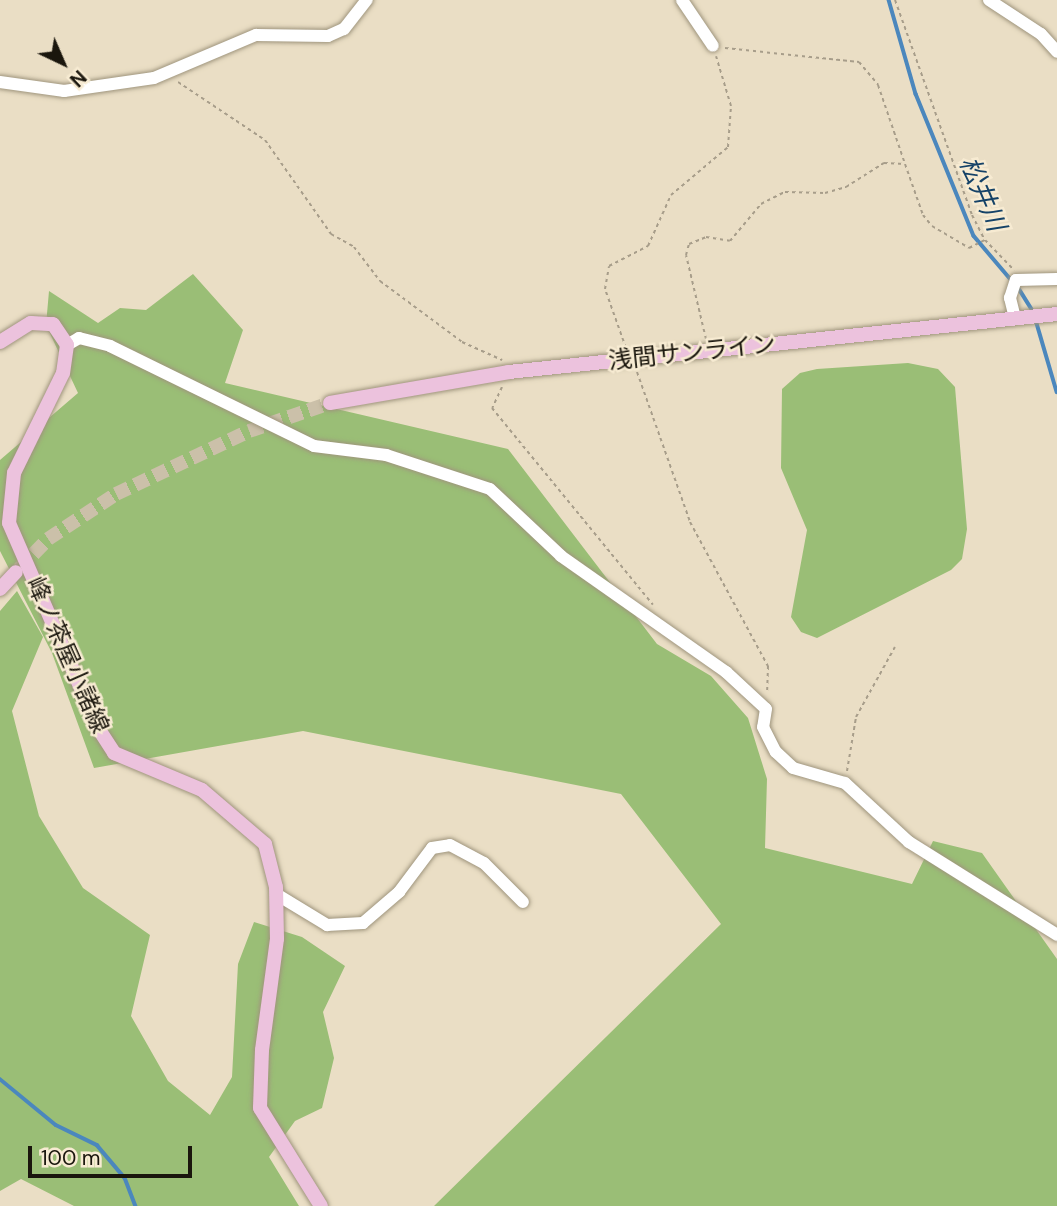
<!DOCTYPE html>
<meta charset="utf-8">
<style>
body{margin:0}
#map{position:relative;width:1057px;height:1206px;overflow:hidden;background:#eadec5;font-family:"DM Sans","Noto Sans JP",sans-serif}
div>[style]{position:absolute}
.forest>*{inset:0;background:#9abe76}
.stream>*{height:3.5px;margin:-1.75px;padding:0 1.75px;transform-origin:1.75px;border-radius:1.75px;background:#4b87bd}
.major-tunnel>*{height:14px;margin-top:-7px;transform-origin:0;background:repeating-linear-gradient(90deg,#cbc0a9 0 14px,transparent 0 21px)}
.path>*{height:2px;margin-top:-1px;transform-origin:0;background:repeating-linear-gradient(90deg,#a79d8a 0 3.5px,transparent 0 7px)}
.roads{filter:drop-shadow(0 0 2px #9f957d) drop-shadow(0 0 2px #9f957d)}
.minor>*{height:12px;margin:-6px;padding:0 6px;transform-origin:6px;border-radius:6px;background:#fff}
.major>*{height:14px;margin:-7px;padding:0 7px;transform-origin:7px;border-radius:7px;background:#ecc2dd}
span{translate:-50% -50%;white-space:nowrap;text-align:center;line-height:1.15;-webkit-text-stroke:5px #f7ebd2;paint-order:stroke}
.street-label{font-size:24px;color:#1a160d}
.water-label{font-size:26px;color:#154267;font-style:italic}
.north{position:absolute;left:28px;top:28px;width:70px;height:70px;-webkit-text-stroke:5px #f7ebd2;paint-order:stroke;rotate:136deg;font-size:19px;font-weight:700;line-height:28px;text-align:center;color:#1a160d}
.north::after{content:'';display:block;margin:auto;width:24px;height:32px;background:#1a160d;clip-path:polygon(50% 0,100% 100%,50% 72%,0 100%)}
.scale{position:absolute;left:28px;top:1146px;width:164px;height:32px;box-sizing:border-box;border:4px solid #1a160d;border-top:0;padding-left:9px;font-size:21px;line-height:24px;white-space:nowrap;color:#1a160d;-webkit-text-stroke:5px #f7ebd2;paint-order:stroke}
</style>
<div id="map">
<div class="forest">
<i style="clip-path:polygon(193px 274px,243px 330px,225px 383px,508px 449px,657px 644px,711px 676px,748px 718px,767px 779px,765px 848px,912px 884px,933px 841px,982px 853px,1057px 959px,1057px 1206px,434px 1206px,721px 924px,621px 794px,303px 731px,94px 768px,52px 653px,0 551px,0 460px,78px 393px,46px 325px,49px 291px,98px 323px,120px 308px,146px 310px)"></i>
<i style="clip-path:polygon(908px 363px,938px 369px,955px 387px,967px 529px,962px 559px,951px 570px,817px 638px,801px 632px,791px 617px,807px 530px,781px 468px,782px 389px,800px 373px,817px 369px)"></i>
<i style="clip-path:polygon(17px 591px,43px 637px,12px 711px,39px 816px,83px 888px,150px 935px,131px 1016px,168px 1081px,210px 1115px,232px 1077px,238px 964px,254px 922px,302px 937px,345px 966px,323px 1012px,334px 1058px,322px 1108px,295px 1121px,269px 1157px,299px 1206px,74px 1206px,21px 1179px,0 1191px,0 611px)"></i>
</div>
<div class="stream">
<i style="left:889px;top:0;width:98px;rotate:74deg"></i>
<i style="left:916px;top:94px;width:153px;rotate:67.8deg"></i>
<i style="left:974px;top:236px;width:60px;rotate:49.7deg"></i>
<i style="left:1018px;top:287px;width:31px;rotate:58deg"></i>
<i style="left:1036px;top:320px;width:75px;rotate:73.7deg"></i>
<i style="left:0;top:1079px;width:72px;rotate:39.4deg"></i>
<i style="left:56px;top:1125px;width:46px;rotate:26deg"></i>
<i style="left:97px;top:1145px;width:43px;rotate:49.7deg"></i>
<i style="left:125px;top:1178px;width:30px;rotate:69deg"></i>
</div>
<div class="major-tunnel">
<i style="left:19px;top:569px;width:42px;rotate:-46deg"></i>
<i style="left:48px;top:539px;width:82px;rotate:-33.5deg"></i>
<i style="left:116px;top:494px;width:147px;rotate:-25.3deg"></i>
<i style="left:249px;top:431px;width:86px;rotate:-19.1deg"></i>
</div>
<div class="path">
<i style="left:895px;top:0;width:228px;rotate:70.3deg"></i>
<i style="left:972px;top:215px;width:28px;rotate:63deg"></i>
<i style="left:985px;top:240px;width:42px;rotate:46deg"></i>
<i style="left:725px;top:48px;width:135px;rotate:6deg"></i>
<i style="left:859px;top:62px;width:30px;rotate:50deg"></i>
<i style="left:878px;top:85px;width:83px;rotate:71.1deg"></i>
<i style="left:178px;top:82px;width:105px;rotate:33.7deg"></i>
<i style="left:265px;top:140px;width:115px;rotate:54.9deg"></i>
<i style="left:331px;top:234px;width:26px;rotate:29deg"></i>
<i style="left:354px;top:247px;width:43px;rotate:52.6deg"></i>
<i style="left:380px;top:281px;width:102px;rotate:36.6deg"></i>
<i style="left:462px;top:342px;width:44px;rotate:24.2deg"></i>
<i style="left:706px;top:339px;width:86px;rotate:-103.4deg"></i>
<i style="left:686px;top:255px;width:11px;rotate:-75deg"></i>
<i style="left:689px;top:244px;width:18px;rotate:-22deg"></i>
<i style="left:706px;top:237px;width:24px;rotate:9deg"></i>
<i style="left:730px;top:241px;width:48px;rotate:-50deg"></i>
<i style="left:761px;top:204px;width:27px;rotate:-27deg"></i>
<i style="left:785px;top:192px;width:40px;rotate:1.4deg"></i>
<i style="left:825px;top:193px;width:22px;rotate:-16deg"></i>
<i style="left:846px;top:187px;width:45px;rotate:-32.3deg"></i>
<i style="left:884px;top:163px;width:21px;rotate:3deg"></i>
<i style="left:905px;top:164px;width:54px;rotate:70.6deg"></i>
<i style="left:923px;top:215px;width:14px;rotate:51deg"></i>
<i style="left:932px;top:226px;width:43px;rotate:30.7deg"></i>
<i style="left:969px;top:248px;width:18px;rotate:-27deg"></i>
<i style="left:626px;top:348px;width:63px;rotate:-109.6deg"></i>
<i style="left:605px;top:289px;width:23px;rotate:-80deg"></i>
<i style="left:609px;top:266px;width:44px;rotate:-27.1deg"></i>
<i style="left:648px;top:246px;width:56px;rotate:-65.7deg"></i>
<i style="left:671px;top:195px;width:75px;rotate:-40.1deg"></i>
<i style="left:728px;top:147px;width:41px;rotate:-85.8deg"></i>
<i style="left:731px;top:106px;width:52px;rotate:-106.7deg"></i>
<i style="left:637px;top:372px;width:159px;rotate:70.5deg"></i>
<i style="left:690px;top:522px;width:164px;rotate:61.6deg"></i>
<i style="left:768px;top:666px;width:28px;rotate:92deg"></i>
<i style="left:502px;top:387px;width:23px;rotate:115deg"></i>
<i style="left:492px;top:408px;width:254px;rotate:50.7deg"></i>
<i style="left:847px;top:771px;width:55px;rotate:-80.5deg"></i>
<i style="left:856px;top:717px;width:80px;rotate:-60.9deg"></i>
</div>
<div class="roads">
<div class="minor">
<i style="left:682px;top:0;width:55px;rotate:56deg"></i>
<i style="left:989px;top:0;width:62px;rotate:33.2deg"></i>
<i style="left:1041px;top:34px;width:24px;rotate:48deg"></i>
<i style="left:0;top:82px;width:65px;rotate:8deg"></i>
<i style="left:64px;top:91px;width:91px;rotate:-8.2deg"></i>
<i style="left:154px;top:78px;width:111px;rotate:-22.9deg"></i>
<i style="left:256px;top:35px;width:72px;rotate:0.8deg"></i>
<i style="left:328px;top:36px;width:17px;rotate:-24deg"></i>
<i style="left:344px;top:29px;width:37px;rotate:-52deg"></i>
<i style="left:1015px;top:318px;width:21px;rotate:-104deg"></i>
<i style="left:1010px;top:298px;width:19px;rotate:-72deg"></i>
<i style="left:1016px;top:280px;width:41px;rotate:-1.4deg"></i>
<i style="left:67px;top:345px;width:14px;rotate:-30deg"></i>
<i style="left:79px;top:338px;width:32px;rotate:14deg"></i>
<i style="left:110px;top:346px;width:227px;rotate:26.1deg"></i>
<i style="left:314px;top:446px;width:73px;rotate:7.1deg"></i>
<i style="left:386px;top:455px;width:109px;rotate:18.1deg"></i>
<i style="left:490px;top:489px;width:98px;rotate:43.3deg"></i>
<i style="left:561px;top:556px;width:202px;rotate:35.1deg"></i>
<i style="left:726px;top:672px;width:54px;rotate:42.8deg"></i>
<i style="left:766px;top:709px;width:18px;rotate:99deg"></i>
<i style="left:763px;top:727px;width:28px;rotate:63deg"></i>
<i style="left:776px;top:752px;width:23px;rotate:43deg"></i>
<i style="left:793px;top:768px;width:54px;rotate:16.1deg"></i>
<i style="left:845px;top:783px;width:87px;rotate:42.7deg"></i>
<i style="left:909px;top:842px;width:175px;rotate:32.1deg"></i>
<i style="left:276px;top:894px;width:60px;rotate:31.3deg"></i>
<i style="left:327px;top:925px;width:36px;rotate:-3deg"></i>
<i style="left:363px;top:923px;width:48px;rotate:-40.7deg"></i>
<i style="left:399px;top:892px;width:55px;rotate:-53.1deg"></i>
<i style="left:432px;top:848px;width:18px;rotate:-9deg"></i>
<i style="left:450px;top:845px;width:38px;rotate:28deg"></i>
<i style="left:484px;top:863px;width:55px;rotate:45deg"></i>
</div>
<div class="major">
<i style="left:0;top:342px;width:36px;rotate:-32deg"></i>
<i style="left:31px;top:323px;width:22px;rotate:3deg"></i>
<i style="left:53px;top:324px;width:25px;rotate:56deg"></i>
<i style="left:67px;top:345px;width:28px;rotate:98deg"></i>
<i style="left:63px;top:373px;width:111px;rotate:116.1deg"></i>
<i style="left:14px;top:473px;width:50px;rotate:95.7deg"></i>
<i style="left:9px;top:523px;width:223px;rotate:66.5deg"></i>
<i style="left:98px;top:728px;width:30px;rotate:57deg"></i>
<i style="left:114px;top:753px;width:95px;rotate:22.8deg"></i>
<i style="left:202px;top:790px;width:83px;rotate:40.6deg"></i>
<i style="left:265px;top:844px;width:44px;rotate:75.7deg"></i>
<i style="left:276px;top:887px;width:52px;rotate:88.9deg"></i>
<i style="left:277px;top:939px;width:112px;rotate:97.7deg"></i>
<i style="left:262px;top:1050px;width:58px;rotate:92deg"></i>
<i style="left:260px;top:1108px;width:115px;rotate:58.1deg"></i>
<i style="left:330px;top:403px;width:182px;rotate:-9.8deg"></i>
<i style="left:509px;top:372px;width:551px;rotate:-6.04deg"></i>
<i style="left:0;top:589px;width:23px;rotate:-47deg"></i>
</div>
</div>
<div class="street-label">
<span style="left:692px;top:352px;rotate:-6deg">浅間サンライン</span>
<span style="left:68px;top:655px;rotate:66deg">峰ノ茶屋小諸線</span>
</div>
<div class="water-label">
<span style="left:982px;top:194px;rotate:67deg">松井川</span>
</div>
<div class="north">N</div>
<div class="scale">100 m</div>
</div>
